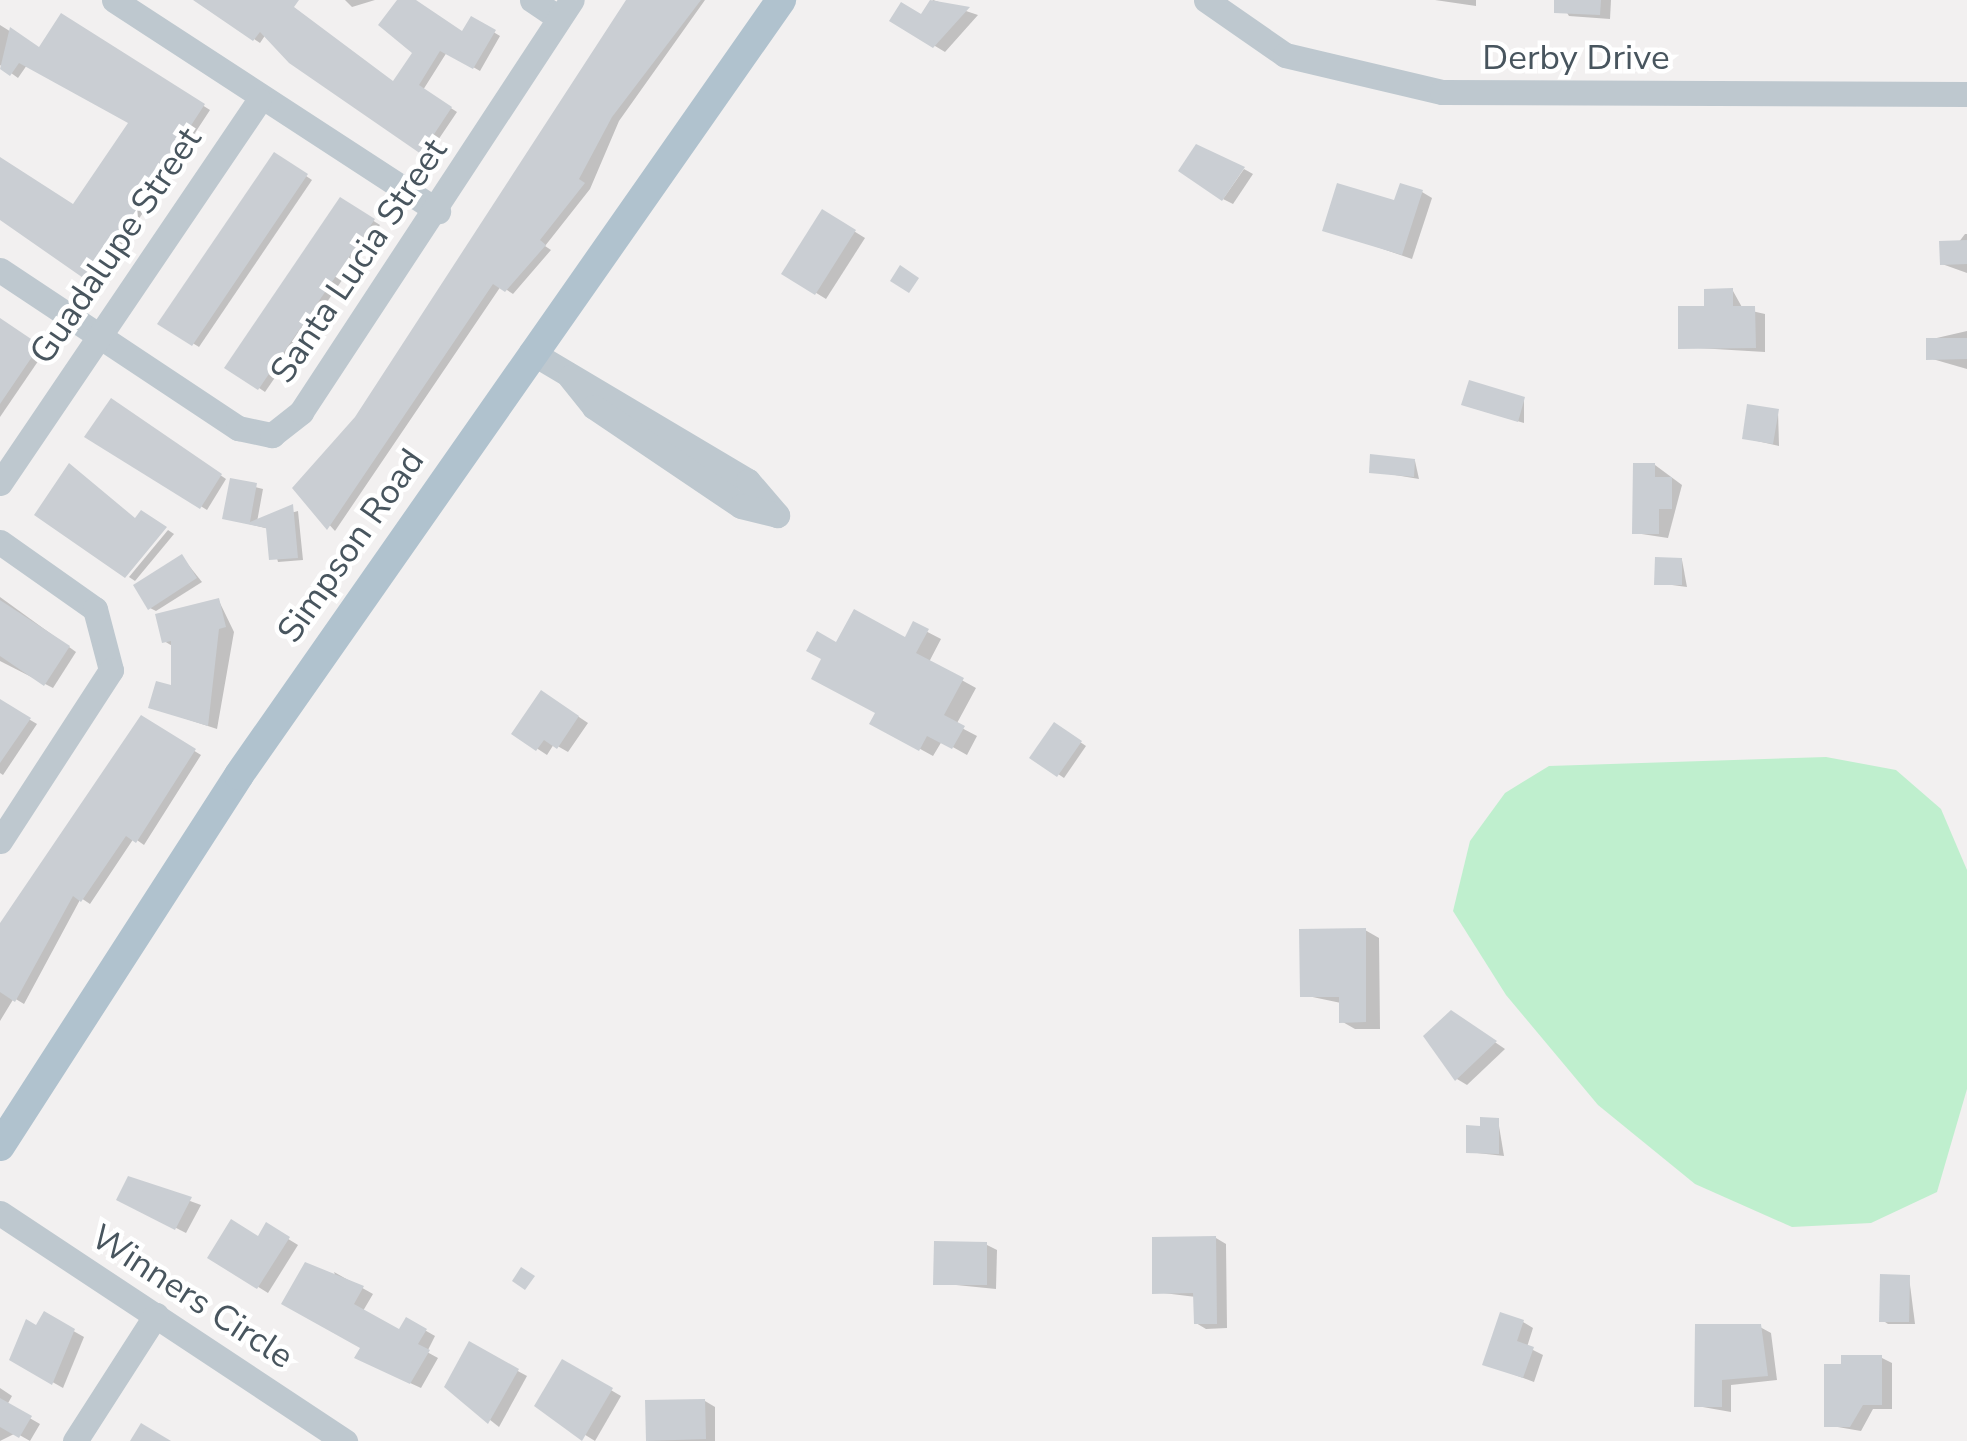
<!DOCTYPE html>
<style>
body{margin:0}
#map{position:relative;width:1967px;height:1441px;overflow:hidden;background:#f2f0f0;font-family:"Nunito Sans",sans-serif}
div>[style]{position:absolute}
.green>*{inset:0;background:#bfefce}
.shadow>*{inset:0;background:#0003}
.building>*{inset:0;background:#caced3}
.minor>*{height:25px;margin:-12.5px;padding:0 12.5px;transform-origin:12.5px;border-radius:12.5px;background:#bec8cf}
.major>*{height:30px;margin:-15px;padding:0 15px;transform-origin:15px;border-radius:15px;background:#b0c2ce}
span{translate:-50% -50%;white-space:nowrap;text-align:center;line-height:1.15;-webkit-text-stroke:9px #fff;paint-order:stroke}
.street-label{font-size:35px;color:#48555e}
</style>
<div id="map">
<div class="green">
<i style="clip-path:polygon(1826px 757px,1896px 770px,1941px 809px,1967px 870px,1967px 1089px,1937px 1192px,1871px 1223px,1792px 1227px,1695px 1184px,1598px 1105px,1506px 995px,1453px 911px,1470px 841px,1505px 793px,1549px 766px)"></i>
</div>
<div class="shadow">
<i style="clip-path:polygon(196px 0,284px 0,394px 84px,415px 53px,400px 0,463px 34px,472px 19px,500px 36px,480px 71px,447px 52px,423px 90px,457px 112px,428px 155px,266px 34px,260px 43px)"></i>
<i style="clip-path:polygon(345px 0,375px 0,352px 7px)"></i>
<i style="clip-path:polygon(629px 0,705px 0,619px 121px,590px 189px,545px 246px,551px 250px,513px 294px,501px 286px,335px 531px,296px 488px,357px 418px)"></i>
<i style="clip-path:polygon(933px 0,978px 15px,945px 52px,892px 20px,922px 17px)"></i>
<i style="clip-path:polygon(1435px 0,1476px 0,1476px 6px)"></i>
<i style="clip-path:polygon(1559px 0,1611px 0,1610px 19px,1569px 16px)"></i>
<i style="clip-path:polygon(61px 16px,210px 110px,97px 283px,0 219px,0 165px,74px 207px,132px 122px,27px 65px,18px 78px,0 65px,0 25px,40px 50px)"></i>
<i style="clip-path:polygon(275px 155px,312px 180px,199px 347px,160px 323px)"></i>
<i style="clip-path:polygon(1244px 169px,1253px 174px,1233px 204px,1223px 199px)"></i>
<i style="clip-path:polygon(1422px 192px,1432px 198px,1412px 259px,1325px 229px)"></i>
<i style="clip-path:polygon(340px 200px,380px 225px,265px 392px,228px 367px)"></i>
<i style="clip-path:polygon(823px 212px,865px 238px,826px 299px,784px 273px)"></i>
<i style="clip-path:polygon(1965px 234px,1967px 234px,1967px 273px,1942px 264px)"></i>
<i style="clip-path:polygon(1733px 291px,1743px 309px,1765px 314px,1765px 352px,1681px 347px)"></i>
<i style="clip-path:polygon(0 321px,45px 351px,0 417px)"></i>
<i style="clip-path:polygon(1967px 331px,1967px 369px,1929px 358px,1928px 340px)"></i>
<i style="clip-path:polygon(1524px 399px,1524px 423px,1470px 407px)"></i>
<i style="clip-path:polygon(118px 405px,226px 479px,207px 510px,88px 436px)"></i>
<i style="clip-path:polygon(1778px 411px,1779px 446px,1744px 438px)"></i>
<i style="clip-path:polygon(1415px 461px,1419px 479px,1371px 471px)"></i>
<i style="clip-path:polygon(1655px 465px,1682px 485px,1668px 538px,1635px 533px)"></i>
<i style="clip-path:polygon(232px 481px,263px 489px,257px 522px,298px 511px,303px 560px,278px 562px,269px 529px,225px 518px)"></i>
<i style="clip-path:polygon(168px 530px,174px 534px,135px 581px,129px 577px)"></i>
<i style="clip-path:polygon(182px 557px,202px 582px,156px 611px,150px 608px)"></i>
<i style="clip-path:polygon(1682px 560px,1687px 587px,1657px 583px)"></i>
<i style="clip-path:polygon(0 597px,76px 652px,53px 688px,0 661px)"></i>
<i style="clip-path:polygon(219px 601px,234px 632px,217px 729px,150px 707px,174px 689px,174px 647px,164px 641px)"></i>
<i style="clip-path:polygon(914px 625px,941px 639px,929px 662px,976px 688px,956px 725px,977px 736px,967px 755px,942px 741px,933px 756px,873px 723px,878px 713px,837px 645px,906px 640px)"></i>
<i style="clip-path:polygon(552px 699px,588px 723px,568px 752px,554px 744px,547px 755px,515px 734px)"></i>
<i style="clip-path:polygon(0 702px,37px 724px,3px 775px,0 773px)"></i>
<i style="clip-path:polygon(142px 719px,201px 755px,144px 845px,134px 838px,90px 904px,81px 898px,24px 1004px,14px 998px,0 1021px,0 929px)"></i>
<i style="clip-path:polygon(1055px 725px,1086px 746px,1064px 778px,1033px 757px)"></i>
<i style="clip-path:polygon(1365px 930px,1379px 938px,1380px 1029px,1355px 1029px,1341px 1021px,1341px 1003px,1303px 995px)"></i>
<i style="clip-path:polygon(1461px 1019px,1505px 1049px,1467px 1085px,1457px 1079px)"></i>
<i style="clip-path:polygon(1498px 1120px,1504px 1156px,1468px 1152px,1483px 1128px)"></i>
<i style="clip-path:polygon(130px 1179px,201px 1205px,186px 1233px,119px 1199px)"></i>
<i style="clip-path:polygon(267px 1226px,298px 1245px,268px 1293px,210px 1257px,259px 1239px)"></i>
<i style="clip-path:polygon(1216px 1238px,1226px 1244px,1227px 1328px,1206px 1329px,1196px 1323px,1196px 1297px,1155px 1292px)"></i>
<i style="clip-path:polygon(987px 1245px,997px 1250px,996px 1289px,936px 1283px)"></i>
<i style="clip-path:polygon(334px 1272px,373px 1294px,363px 1311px,400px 1333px,407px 1320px,435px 1336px,427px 1352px,438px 1358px,421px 1388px,367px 1363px)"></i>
<i style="clip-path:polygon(1909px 1277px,1915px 1324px,1888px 1324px,1882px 1320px)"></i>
<i style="clip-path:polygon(45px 1315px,84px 1337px,63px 1388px,12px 1359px)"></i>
<i style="clip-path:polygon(1523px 1322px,1533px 1328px,1527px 1347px,1543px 1355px,1534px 1382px,1485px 1364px)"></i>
<i style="clip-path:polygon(1760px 1327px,1771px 1333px,1777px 1380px,1731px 1385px,1731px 1412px,1697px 1406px)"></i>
<i style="clip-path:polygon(470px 1345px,527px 1376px,499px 1427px,447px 1386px)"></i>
<i style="clip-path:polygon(1882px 1358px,1892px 1363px,1892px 1409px,1873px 1409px,1861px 1431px,1826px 1425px,1826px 1366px)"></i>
<i style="clip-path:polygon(563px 1362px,621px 1396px,595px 1441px,537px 1405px)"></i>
<i style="clip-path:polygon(0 1388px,12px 1396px,7px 1405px,40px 1424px,30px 1441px,16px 1433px,0 1441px)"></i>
<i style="clip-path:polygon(705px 1401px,715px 1407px,715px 1441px,648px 1441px,647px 1402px)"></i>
</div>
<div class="building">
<i style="clip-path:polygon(193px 0,299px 0,294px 7px,393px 81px,412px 53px,378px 25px,397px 0,416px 0,462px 31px,471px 16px,496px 30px,473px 69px,440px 51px,419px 85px,452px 107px,421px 154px,289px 63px,260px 32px,253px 41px)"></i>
<i style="clip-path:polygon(626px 0,701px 0,612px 117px,579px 179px,585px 183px,540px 240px,546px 245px,505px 292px,493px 284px,327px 530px,292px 488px,355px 417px)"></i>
<i style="clip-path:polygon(930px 0,970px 7px,933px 48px,889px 21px,901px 2px,921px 14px)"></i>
<i style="clip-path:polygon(1554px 0,1601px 0,1600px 15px,1554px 13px)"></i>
<i style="clip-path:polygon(61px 13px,205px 104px,89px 282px,0 220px,0 157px,73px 204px,128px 123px,19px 63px,10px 76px,0 69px,10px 27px,39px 47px)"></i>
<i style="clip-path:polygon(1196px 144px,1245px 167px,1222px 201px,1178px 171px)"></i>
<i style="clip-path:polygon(274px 152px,308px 174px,192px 346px,157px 324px)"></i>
<i style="clip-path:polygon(1337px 183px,1394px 200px,1400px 183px,1423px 190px,1402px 255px,1322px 231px)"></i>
<i style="clip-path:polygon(340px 197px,375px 219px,258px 390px,224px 368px)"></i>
<i style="clip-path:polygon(822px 209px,856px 230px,815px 295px,781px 274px)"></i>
<i style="clip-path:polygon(1967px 240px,1967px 264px,1940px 265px,1939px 241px)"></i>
<i style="clip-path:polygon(900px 265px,919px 278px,909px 293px,890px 281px)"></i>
<i style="clip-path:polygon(1733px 288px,1733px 306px,1755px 306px,1756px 348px,1678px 349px,1678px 306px,1704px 306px,1704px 289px)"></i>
<i style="clip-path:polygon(0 318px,40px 345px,0 404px)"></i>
<i style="clip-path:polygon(1926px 338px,1967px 338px,1967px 359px,1926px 360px)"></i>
<i style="clip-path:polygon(1469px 380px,1525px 397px,1518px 422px,1461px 405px)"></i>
<i style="clip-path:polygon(111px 398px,222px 474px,200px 509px,84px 437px)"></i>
<i style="clip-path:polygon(1747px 404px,1779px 409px,1773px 444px,1742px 439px)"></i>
<i style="clip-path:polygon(1370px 454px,1415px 459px,1414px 477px,1369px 473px)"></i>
<i style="clip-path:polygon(69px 463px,135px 518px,141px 510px,167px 527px,125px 578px,34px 515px)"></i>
<i style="clip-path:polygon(1633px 463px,1655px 463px,1655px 477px,1672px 477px,1672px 509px,1659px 509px,1659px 534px,1632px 534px)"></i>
<i style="clip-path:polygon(230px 478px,257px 483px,250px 522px,293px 504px,298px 558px,269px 560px,266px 528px,222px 519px)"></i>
<i style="clip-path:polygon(182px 554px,197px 578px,148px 610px,133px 585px)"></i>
<i style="clip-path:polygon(1655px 557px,1682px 558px,1682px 585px,1654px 585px)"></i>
<i style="clip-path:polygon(219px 598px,226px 627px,219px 629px,208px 726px,148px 708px,156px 681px,171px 685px,171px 641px,162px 643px,155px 614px)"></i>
<i style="clip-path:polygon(0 600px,70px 646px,44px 686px,0 656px)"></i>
<i style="clip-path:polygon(854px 609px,905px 637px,913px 621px,929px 629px,916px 653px,964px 678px,944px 715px,965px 726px,952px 749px,927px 736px,919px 751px,869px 724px,875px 713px,811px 679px,821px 659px,806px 651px,817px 631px,836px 642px)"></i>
<i style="clip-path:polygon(541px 690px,579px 716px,557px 749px,544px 740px,536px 751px,511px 734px)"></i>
<i style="clip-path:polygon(0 699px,31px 718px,0 763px)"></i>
<i style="clip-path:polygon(141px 715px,196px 749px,136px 843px,126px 836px,81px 902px,73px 896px,15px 1002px,0 992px,0 923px)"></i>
<i style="clip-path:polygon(1054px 722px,1082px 741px,1057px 777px,1029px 758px)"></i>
<i style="clip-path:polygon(1366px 928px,1366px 1022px,1339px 1023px,1339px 997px,1300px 997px,1299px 929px)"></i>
<i style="clip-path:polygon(1451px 1010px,1497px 1041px,1455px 1081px,1423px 1036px)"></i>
<i style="clip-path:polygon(1480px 1117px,1499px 1118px,1499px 1154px,1466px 1153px,1466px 1125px,1480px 1126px)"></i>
<i style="clip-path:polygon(128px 1176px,192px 1197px,175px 1230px,116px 1200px)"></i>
<i style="clip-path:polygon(231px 1219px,258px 1236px,266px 1222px,290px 1237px,257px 1289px,207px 1258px)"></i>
<i style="clip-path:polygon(1216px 1236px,1217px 1324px,1194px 1324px,1193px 1293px,1152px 1294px,1152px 1237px)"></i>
<i style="clip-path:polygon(934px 1241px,987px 1242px,987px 1285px,933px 1285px)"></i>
<i style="clip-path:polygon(305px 1262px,364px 1286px,354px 1304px,399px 1329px,406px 1317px,427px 1329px,418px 1344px,430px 1350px,410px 1384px,354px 1358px,360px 1348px,281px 1304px)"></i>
<i style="clip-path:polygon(521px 1267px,535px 1276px,525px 1290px,512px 1281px)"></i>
<i style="clip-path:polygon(1880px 1274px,1910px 1275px,1909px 1322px,1879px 1322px)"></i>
<i style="clip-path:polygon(44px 1311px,75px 1329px,52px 1385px,9px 1360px,26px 1319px,36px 1325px)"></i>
<i style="clip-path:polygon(1500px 1312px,1524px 1320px,1517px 1341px,1534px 1347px,1523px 1378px,1482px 1365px)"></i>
<i style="clip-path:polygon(1695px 1324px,1761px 1324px,1768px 1376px,1722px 1380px,1722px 1407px,1694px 1407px)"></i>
<i style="clip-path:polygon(469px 1341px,519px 1369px,488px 1424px,444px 1387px)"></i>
<i style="clip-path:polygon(1841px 1355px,1882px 1355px,1882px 1405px,1863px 1405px,1850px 1427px,1824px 1427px,1824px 1364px,1841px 1364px)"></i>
<i style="clip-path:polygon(562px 1359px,613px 1388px,582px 1441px,534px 1406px)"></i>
<i style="clip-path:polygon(0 1398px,32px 1416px,19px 1438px,0 1427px)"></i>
<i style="clip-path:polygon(705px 1399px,706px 1439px,646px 1441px,645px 1400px)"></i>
<i style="clip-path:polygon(141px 1423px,171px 1441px,130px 1441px)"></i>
</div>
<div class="minor">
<i style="left:114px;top:0;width:387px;rotate:33.1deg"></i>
<i style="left:532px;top:0;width:32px;rotate:34deg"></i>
<i style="left:1206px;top:0;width:96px;rotate:34.8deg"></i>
<i style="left:1285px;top:55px;width:161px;rotate:13.3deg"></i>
<i style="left:1442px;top:92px;width:525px;rotate:0.22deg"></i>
<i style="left:0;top:270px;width:286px;rotate:33.6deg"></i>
<i style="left:238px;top:428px;width:35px;rotate:12deg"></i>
<i style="left:272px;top:435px;width:37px;rotate:-38deg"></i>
<i style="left:301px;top:412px;width:493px;rotate:-56.7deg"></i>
<i style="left:531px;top:352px;width:252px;rotate:30.7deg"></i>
<i style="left:748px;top:481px;width:45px;rotate:49.5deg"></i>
<i style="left:570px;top:377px;width:38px;rotate:51deg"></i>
<i style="left:594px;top:407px;width:177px;rotate:34deg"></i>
<i style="left:741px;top:506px;width:37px;rotate:14deg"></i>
<i style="left:0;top:483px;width:462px;rotate:-55.9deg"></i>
<i style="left:0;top:542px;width:116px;rotate:35.2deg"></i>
<i style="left:95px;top:609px;width:63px;rotate:75.3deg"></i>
<i style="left:111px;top:670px;width:204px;rotate:123deg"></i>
<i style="left:0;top:1213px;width:414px;rotate:33.5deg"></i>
<i style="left:75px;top:1441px;width:150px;rotate:-57.3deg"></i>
</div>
<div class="major">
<i style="left:0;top:1146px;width:441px;rotate:-57.2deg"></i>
<i style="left:239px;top:775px;width:946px;rotate:-55.03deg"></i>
</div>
<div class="street-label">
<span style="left:1576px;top:58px">Derby Drive</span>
<span style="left:116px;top:246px;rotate:-56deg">Guadalupe Street</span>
<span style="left:359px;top:261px;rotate:-56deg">Santa Lucia Street</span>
<span style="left:351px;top:546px;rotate:-55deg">Simpson Road</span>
<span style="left:192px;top:1297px;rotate:33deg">Winners Circle</span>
</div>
</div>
